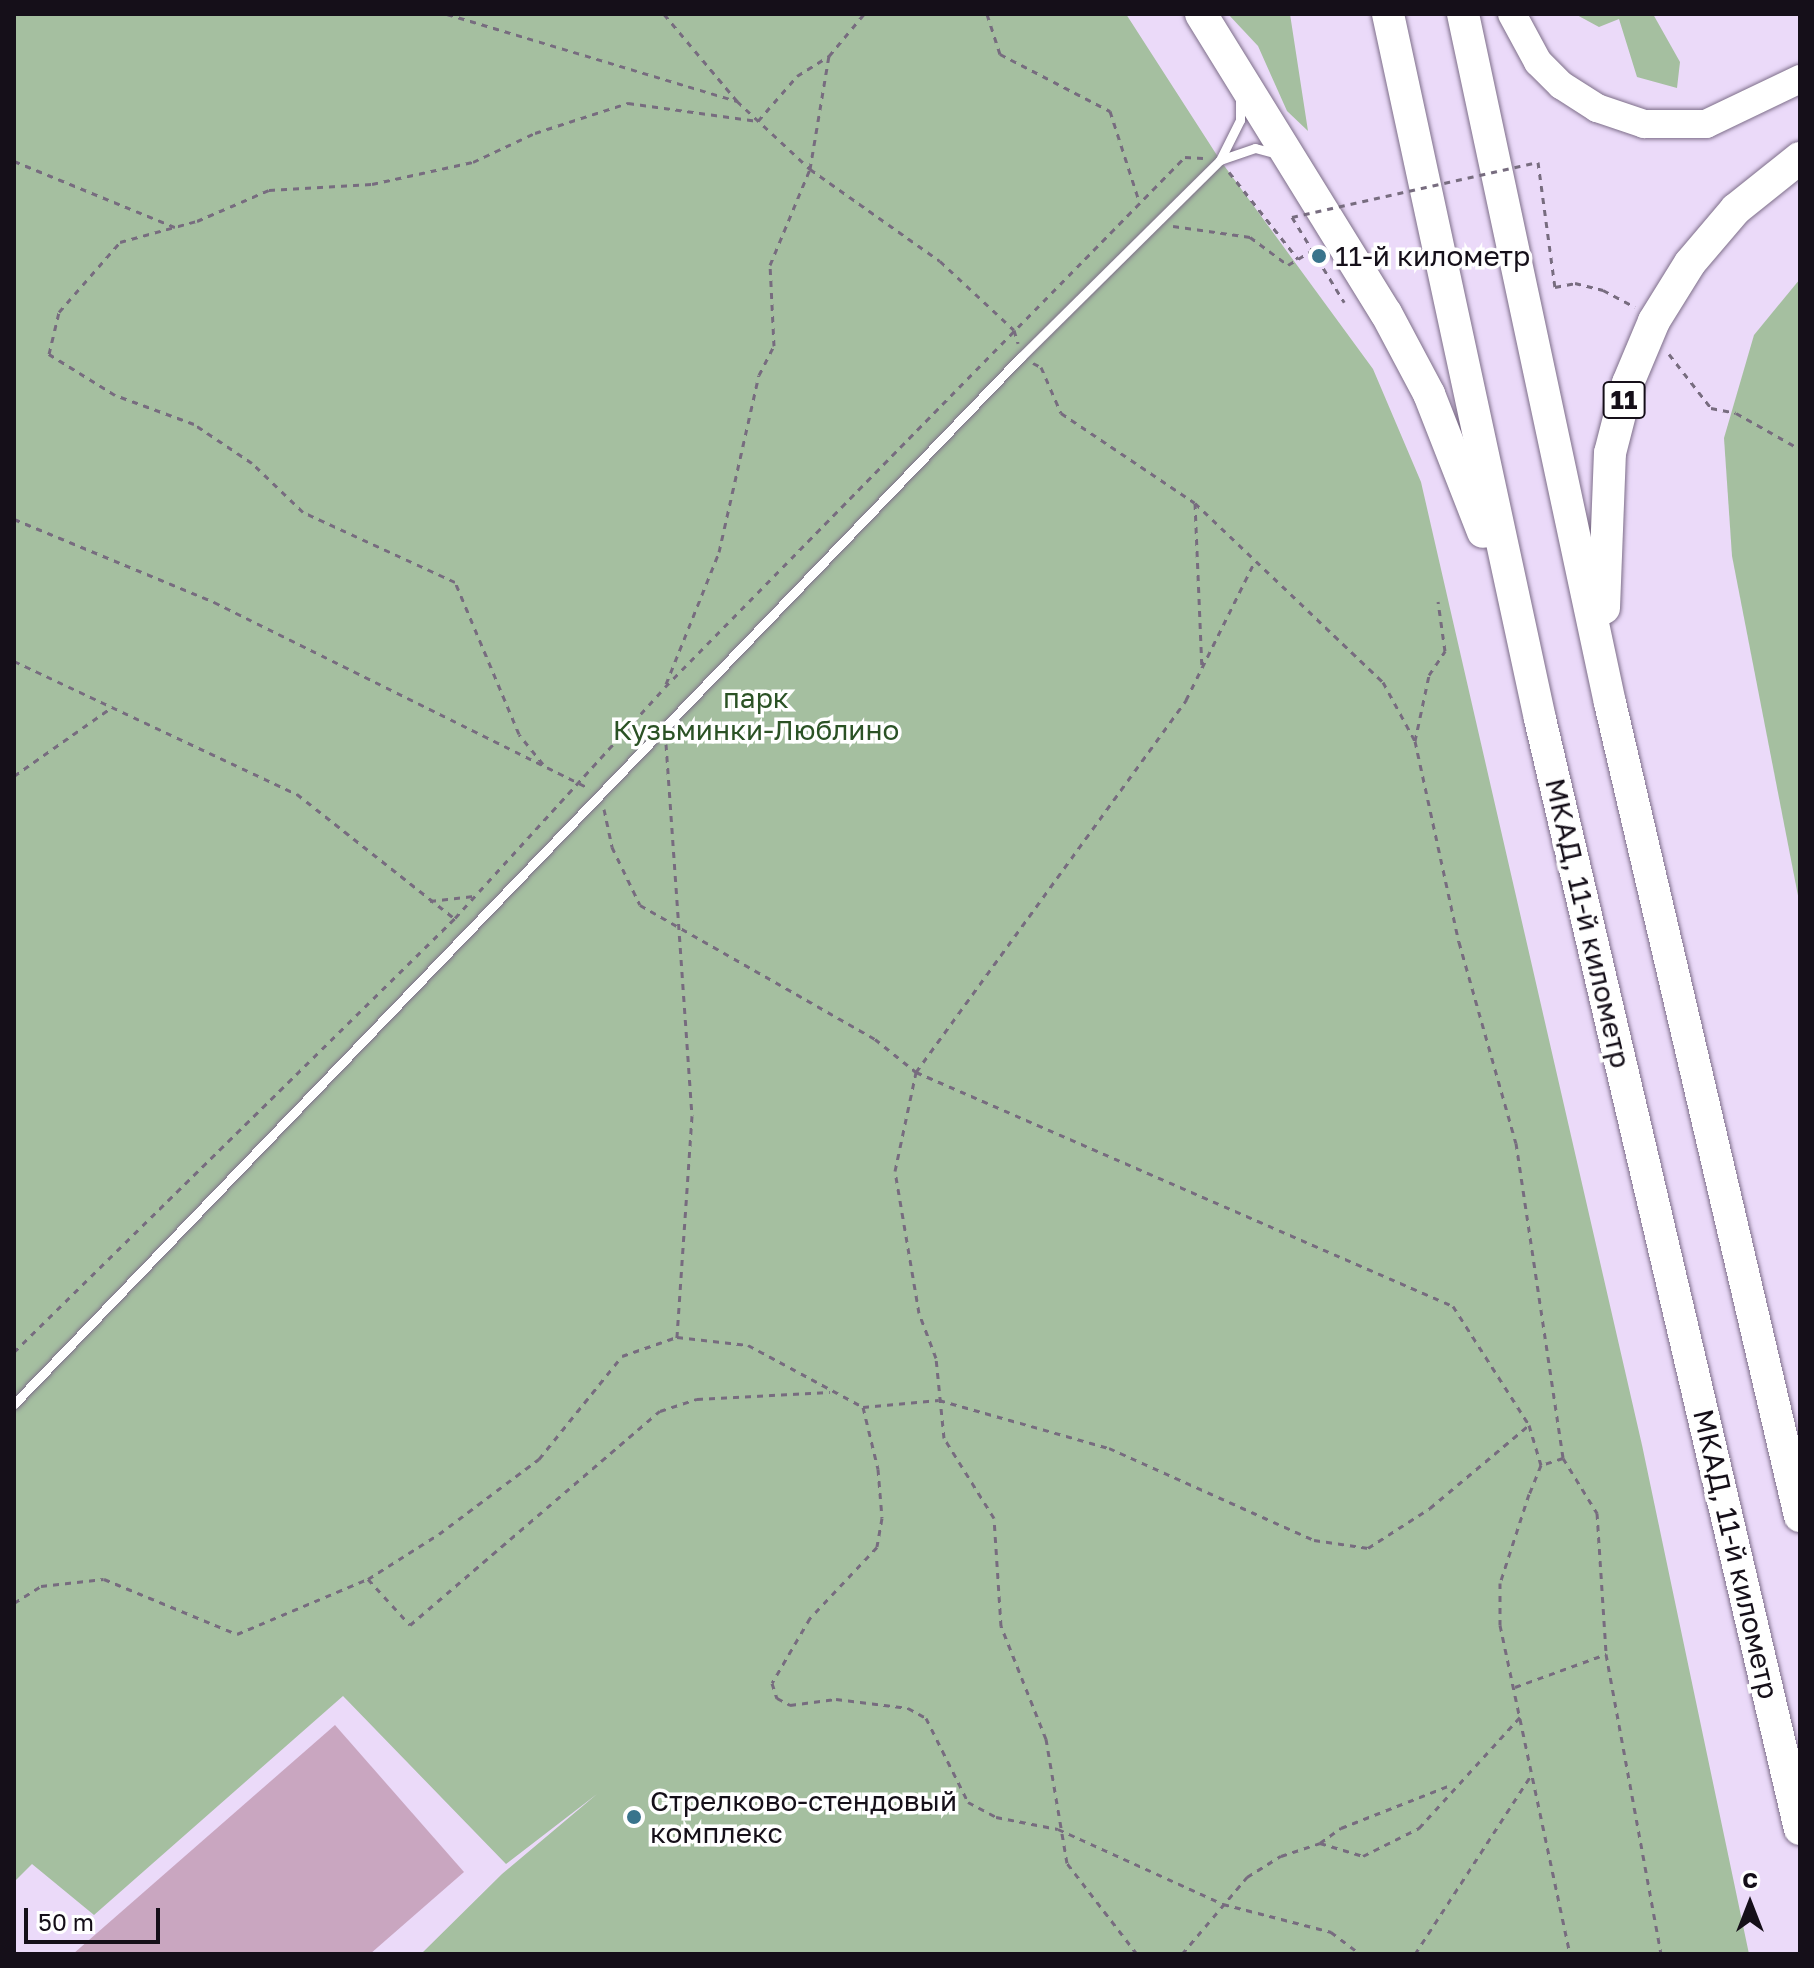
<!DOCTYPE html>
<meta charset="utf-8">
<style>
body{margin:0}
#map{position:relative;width:1814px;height:1968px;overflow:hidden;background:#ebdaf9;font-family:"Golos Text",sans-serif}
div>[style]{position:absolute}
.green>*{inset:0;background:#a5bfa0}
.building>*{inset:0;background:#c9a6c0}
.path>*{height:3px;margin-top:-1.5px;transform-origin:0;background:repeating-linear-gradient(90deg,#776c7f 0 6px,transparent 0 12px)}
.roads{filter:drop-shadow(0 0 2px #7d6e89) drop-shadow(0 0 2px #7d6e89)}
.lane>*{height:9px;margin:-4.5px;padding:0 4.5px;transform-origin:4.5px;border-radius:4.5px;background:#fff}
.primary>*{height:28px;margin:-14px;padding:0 14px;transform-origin:14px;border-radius:14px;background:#fff}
.highway>*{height:32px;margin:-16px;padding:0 16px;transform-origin:16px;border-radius:16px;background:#fff}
.path-bridge>*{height:3px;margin-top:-1.5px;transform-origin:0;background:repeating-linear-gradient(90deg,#776c7f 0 6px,transparent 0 12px)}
.dots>*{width:22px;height:22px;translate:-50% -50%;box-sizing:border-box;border:4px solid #fff;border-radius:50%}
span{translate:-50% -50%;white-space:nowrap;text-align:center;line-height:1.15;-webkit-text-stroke:7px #fff;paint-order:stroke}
.shield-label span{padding:2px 6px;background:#fff;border:2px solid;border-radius:6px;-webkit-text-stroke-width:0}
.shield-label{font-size:26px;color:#150f19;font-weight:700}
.poi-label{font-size:28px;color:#150f19}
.left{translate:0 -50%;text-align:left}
.park-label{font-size:28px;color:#2b5225}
.street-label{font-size:28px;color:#150f19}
.frame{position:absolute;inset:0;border:16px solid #150f19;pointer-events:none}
.north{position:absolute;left:1710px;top:1864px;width:80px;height:80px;-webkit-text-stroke:6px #fff;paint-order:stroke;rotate:0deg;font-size:22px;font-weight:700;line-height:32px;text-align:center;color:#150f19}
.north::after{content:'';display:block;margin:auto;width:28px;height:36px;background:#150f19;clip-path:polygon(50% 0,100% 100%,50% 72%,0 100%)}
.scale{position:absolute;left:24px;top:1908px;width:136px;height:36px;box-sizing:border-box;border:4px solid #150f19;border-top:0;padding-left:10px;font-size:24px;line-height:28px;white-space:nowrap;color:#150f19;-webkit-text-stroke:6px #fff;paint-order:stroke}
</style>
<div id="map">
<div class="green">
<i style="clip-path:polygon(14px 14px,1126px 14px,1220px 160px,1373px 369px,1421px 482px,1642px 1445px,1749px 1954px,421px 1954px,502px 1874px,597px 1794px,506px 1864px,343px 1696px,94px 1915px,32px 1864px,14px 1882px)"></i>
<i style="clip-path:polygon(1228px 14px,1290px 14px,1308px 131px,1287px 111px,1258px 46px)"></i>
<i style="clip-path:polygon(1575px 14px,1653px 14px,1680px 62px,1677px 88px,1637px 77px,1619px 19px,1599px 27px)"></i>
<i style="clip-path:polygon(1800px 279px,1800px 906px,1732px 556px,1724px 438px,1754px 335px)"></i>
</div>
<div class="building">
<i style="clip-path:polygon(335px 1725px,464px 1872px,370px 1954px,73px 1954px)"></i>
</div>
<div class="path">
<i style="left:447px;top:14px;width:303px;rotate:16.7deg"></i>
<i style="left:737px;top:101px;width:100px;rotate:43deg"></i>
<i style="left:810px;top:169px;width:159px;rotate:35.3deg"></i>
<i style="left:940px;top:261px;width:101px;rotate:43deg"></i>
<i style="left:1014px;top:330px;width:14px;rotate:73deg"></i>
<i style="left:664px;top:14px;width:114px;rotate:50deg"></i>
<i style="left:987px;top:14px;width:42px;rotate:72deg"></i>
<i style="left:1000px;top:54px;width:124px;rotate:27.4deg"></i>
<i style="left:1110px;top:111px;width:95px;rotate:72.1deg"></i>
<i style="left:758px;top:121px;width:60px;rotate:-49.1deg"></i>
<i style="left:797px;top:76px;width:38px;rotate:-32deg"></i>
<i style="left:829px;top:56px;width:55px;rotate:-50.2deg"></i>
<i style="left:14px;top:161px;width:174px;rotate:22.3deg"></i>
<i style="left:1538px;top:162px;width:126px;rotate:82.3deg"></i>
<i style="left:1555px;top:287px;width:20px;rotate:-11deg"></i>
<i style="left:1575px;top:283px;width:29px;rotate:14deg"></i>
<i style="left:1603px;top:290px;width:36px;rotate:28deg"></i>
<i style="left:1229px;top:172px;width:111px;rotate:51.6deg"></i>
<i style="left:1298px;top:259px;width:17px;rotate:-31deg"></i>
<i style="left:1292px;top:217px;width:100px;rotate:58.5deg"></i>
<i style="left:1173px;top:226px;width:78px;rotate:8.1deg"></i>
<i style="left:1250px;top:237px;width:47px;rotate:36.4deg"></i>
<i style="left:1288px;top:265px;width:12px;rotate:-31deg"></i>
<i style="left:1669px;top:354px;width:68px;rotate:52.1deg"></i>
<i style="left:1711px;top:408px;width:25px;rotate:11deg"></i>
<i style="left:1736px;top:413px;width:73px;rotate:29.4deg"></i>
<i style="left:1033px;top:363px;width:9px;rotate:27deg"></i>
<i style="left:1041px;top:367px;width:50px;rotate:66.5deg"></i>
<i style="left:1061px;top:413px;width:161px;rotate:33.9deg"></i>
<i style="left:1195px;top:503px;width:260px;rotate:43.6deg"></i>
<i style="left:1383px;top:682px;width:67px;rotate:61.5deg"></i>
<i style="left:1415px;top:741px;width:206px;rotate:77.7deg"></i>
<i style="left:1459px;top:942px;width:209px;rotate:74.2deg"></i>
<i style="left:1516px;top:1143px;width:318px;rotate:81.5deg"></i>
<i style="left:1563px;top:1458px;width:65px;rotate:58.3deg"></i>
<i style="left:1597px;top:1513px;width:141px;rotate:86.3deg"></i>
<i style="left:1606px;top:1654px;width:305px;rotate:79.6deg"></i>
<i style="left:1195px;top:503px;width:164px;rotate:87.6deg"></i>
<i style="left:14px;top:519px;width:217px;rotate:22.5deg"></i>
<i style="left:214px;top:602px;width:420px;rotate:26.4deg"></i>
<i style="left:14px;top:661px;width:313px;rotate:25.2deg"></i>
<i style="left:297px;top:794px;width:200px;rotate:38.3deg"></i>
<i style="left:666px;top:684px;width:142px;rotate:-68.1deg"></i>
<i style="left:719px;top:552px;width:181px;rotate:-77.3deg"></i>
<i style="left:759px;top:375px;width:33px;rotate:-63deg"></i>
<i style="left:774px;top:346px;width:81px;rotate:-92.8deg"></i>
<i style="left:770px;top:265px;width:104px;rotate:-67.4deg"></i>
<i style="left:810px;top:169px;width:115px;rotate:-80.5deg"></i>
<i style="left:1415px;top:741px;width:67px;rotate:-78deg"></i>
<i style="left:1429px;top:675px;width:29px;rotate:-56deg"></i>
<i style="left:1445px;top:651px;width:50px;rotate:-98deg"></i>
<i style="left:666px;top:744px;width:373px;rotate:86deg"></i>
<i style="left:692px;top:1116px;width:222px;rotate:93.9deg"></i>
<i style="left:543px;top:764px;width:38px;rotate:-129deg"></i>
<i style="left:519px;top:734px;width:165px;rotate:-112.8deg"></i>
<i style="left:455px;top:582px;width:167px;rotate:-155.3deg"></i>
<i style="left:303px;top:512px;width:71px;rotate:-136.1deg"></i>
<i style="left:252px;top:463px;width:70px;rotate:-146.1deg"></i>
<i style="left:194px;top:424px;width:84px;rotate:-159.8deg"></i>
<i style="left:115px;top:395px;width:78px;rotate:-148.2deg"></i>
<i style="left:49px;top:354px;width:43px;rotate:-76.6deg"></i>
<i style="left:59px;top:312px;width:93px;rotate:-48.9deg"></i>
<i style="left:120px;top:242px;width:80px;rotate:-15.3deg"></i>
<i style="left:197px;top:221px;width:78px;rotate:-23.3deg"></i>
<i style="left:269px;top:190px;width:103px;rotate:-3.3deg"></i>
<i style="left:372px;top:184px;width:103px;rotate:-12.3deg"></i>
<i style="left:473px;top:162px;width:68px;rotate:-25.1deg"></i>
<i style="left:535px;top:133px;width:98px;rotate:-17.9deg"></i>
<i style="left:628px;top:103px;width:131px;rotate:7.9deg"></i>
<i style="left:14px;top:776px;width:120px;rotate:-35.1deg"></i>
<i style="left:604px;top:809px;width:39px;rotate:78deg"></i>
<i style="left:612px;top:847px;width:64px;rotate:64.2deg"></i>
<i style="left:640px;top:905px;width:271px;rotate:29.7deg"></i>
<i style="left:875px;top:1039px;width:53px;rotate:38.8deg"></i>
<i style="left:916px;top:1072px;width:586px;rotate:23.55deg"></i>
<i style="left:1453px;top:1306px;width:141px;rotate:57.4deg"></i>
<i style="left:1529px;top:1425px;width:42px;rotate:73.3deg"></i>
<i style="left:430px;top:901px;width:44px;rotate:-6.5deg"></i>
<i style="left:14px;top:1352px;width:619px;rotate:-44.54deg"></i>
<i style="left:455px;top:918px;width:312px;rotate:-47.7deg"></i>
<i style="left:665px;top:687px;width:742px;rotate:-45.55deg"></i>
<i style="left:1185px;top:157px;width:18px;rotate:3deg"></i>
<i style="left:863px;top:1407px;width:64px;rotate:76.4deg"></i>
<i style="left:878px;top:1469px;width:49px;rotate:85.3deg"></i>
<i style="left:882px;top:1518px;width:29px;rotate:100deg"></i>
<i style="left:877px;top:1547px;width:98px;rotate:133.3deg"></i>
<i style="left:810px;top:1618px;width:75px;rotate:120.3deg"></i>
<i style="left:772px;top:1683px;width:16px;rotate:72deg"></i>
<i style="left:777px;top:1698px;width:15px;rotate:28deg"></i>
<i style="left:790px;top:1705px;width:46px;rotate:-7.4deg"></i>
<i style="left:836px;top:1699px;width:73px;rotate:7.1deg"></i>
<i style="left:908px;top:1708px;width:21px;rotate:29deg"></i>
<i style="left:926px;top:1718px;width:94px;rotate:63.4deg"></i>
<i style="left:968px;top:1802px;width:32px;rotate:28deg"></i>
<i style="left:996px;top:1817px;width:63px;rotate:11deg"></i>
<i style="left:1058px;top:1829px;width:181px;rotate:24.4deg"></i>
<i style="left:1223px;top:1904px;width:112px;rotate:14.5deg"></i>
<i style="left:1331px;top:1932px;width:36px;rotate:37deg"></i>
<i style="left:1563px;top:1458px;width:23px;rotate:162deg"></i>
<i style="left:1541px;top:1465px;width:31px;rotate:112deg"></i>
<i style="left:1529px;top:1494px;width:94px;rotate:108deg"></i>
<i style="left:1500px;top:1583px;width:42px;rotate:90deg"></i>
<i style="left:1500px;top:1625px;width:336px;rotate:78deg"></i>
<i style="left:368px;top:1579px;width:62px;rotate:47.6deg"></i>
<i style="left:410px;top:1625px;width:329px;rotate:-40.6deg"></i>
<i style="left:660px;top:1411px;width:39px;rotate:-18deg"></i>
<i style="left:697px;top:1399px;width:133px;rotate:-3deg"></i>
<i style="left:14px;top:1603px;width:32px;rotate:-32deg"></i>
<i style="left:41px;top:1586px;width:63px;rotate:-6.3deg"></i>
<i style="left:104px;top:1579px;width:144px;rotate:22.5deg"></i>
<i style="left:237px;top:1634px;width:142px;rotate:-22.8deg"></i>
<i style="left:368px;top:1579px;width:84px;rotate:-32.4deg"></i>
<i style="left:439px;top:1534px;width:125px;rotate:-36.9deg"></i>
<i style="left:539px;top:1459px;width:132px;rotate:-51.1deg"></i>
<i style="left:622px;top:1356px;width:58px;rotate:-19.1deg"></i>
<i style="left:677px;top:1337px;width:71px;rotate:6.4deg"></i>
<i style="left:748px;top:1345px;width:131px;rotate:28.3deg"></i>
<i style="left:863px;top:1407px;width:76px;rotate:-5.3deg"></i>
<i style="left:939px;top:1400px;width:177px;rotate:15.8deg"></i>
<i style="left:1109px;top:1448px;width:225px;rotate:24.2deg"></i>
<i style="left:1314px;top:1540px;width:55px;rotate:8.4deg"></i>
<i style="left:1368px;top:1548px;width:74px;rotate:-32.8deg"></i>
<i style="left:1430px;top:1508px;width:129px;rotate:-40deg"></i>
<i style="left:1515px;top:1687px;width:97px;rotate:-19.9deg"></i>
<i style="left:1320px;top:1843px;width:26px;rotate:-36deg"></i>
<i style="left:1341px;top:1828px;width:118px;rotate:-21.4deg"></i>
<i style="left:1137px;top:1954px;width:115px;rotate:-127.6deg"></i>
<i style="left:1067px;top:1863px;width:126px;rotate:-99.6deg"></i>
<i style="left:1046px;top:1739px;width:122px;rotate:-111.7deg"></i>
<i style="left:1001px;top:1626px;width:108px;rotate:-93.7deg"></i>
<i style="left:994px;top:1518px;width:94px;rotate:-122deg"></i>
<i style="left:944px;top:1438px;width:80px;rotate:-95.7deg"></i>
<i style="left:936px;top:1358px;width:48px;rotate:-110.7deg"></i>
<i style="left:919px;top:1313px;width:144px;rotate:-99.6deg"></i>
<i style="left:895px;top:1171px;width:101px;rotate:-78deg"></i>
<i style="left:916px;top:1072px;width:460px;rotate:-54deg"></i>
<i style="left:1186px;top:700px;width:153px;rotate:-63.6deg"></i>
<i style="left:1182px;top:1954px;width:101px;rotate:-49.8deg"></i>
<i style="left:1247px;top:1877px;width:40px;rotate:-32deg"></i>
<i style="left:1281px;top:1856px;width:41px;rotate:-18.4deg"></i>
<i style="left:1320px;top:1843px;width:45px;rotate:16.8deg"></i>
<i style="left:1363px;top:1856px;width:63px;rotate:-26.6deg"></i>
<i style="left:1419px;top:1828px;width:150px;rotate:-47.7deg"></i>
<i style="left:1415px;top:1954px;width:215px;rotate:-57deg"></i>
</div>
<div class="roads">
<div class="lane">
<i style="left:1220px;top:160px;width:37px;rotate:-19deg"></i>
<i style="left:1255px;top:148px;width:24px;rotate:15deg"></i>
<i style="left:14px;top:1404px;width:1453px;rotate:-46.12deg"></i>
<i style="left:1021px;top:357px;width:280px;rotate:-44.7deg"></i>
<i style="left:1220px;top:160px;width:45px;rotate:-63.4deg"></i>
<i style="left:1240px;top:120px;width:23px;rotate:-90deg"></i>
</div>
<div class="primary">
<i style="left:1512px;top:14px;width:55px;rotate:61.6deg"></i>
<i style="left:1538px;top:62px;width:33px;rotate:45deg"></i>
<i style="left:1561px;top:85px;width:43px;rotate:32.6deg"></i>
<i style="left:1597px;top:108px;width:50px;rotate:18.8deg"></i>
<i style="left:1644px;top:124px;width:62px"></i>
<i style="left:1706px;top:124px;width:104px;rotate:-25.6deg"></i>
</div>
<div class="highway">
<i style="left:1201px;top:14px;width:352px;rotate:58.3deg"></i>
<i style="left:1386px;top:313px;width:92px;rotate:62deg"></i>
<i style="left:1429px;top:394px;width:148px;rotate:68.6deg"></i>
<i style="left:1388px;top:14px;width:721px;rotate:77.83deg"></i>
<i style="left:1540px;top:719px;width:1140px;rotate:76.82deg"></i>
<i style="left:1463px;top:14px;width:705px;rotate:77.96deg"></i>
<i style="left:1610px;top:703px;width:835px;rotate:76.85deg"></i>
<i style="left:1604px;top:608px;width:155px;rotate:-87.8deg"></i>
<i style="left:1610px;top:453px;width:72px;rotate:-75.6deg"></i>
<i style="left:1628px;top:383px;width:67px;rotate:-67.2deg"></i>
<i style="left:1654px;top:321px;width:68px;rotate:-58.2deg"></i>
<i style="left:1690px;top:263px;width:71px;rotate:-49.6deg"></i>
<i style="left:1736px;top:209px;width:82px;rotate:-38.6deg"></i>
</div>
</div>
<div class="path-bridge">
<i style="left:1292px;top:217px;width:252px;rotate:-12.6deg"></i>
</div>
<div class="dots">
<i style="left:1319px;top:256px;background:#39748c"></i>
<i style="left:634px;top:1817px;background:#39748c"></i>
</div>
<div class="shield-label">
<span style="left:1624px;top:400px">11</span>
</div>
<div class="poi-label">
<span class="left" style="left:1335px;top:256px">11-й километр</span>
<span class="left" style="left:650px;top:1817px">Стрелково-стендовый<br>комплекс</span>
</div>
<div class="park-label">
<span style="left:756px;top:714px">парк<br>Кузьминки-Люблино</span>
</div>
<div class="street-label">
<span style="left:1588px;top:923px;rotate:77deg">МКАД, 11-й километр</span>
<span style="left:1736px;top:1554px;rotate:77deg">МКАД, 11-й километр</span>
</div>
<div class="frame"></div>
<div class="north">С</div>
<div class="scale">50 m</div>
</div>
